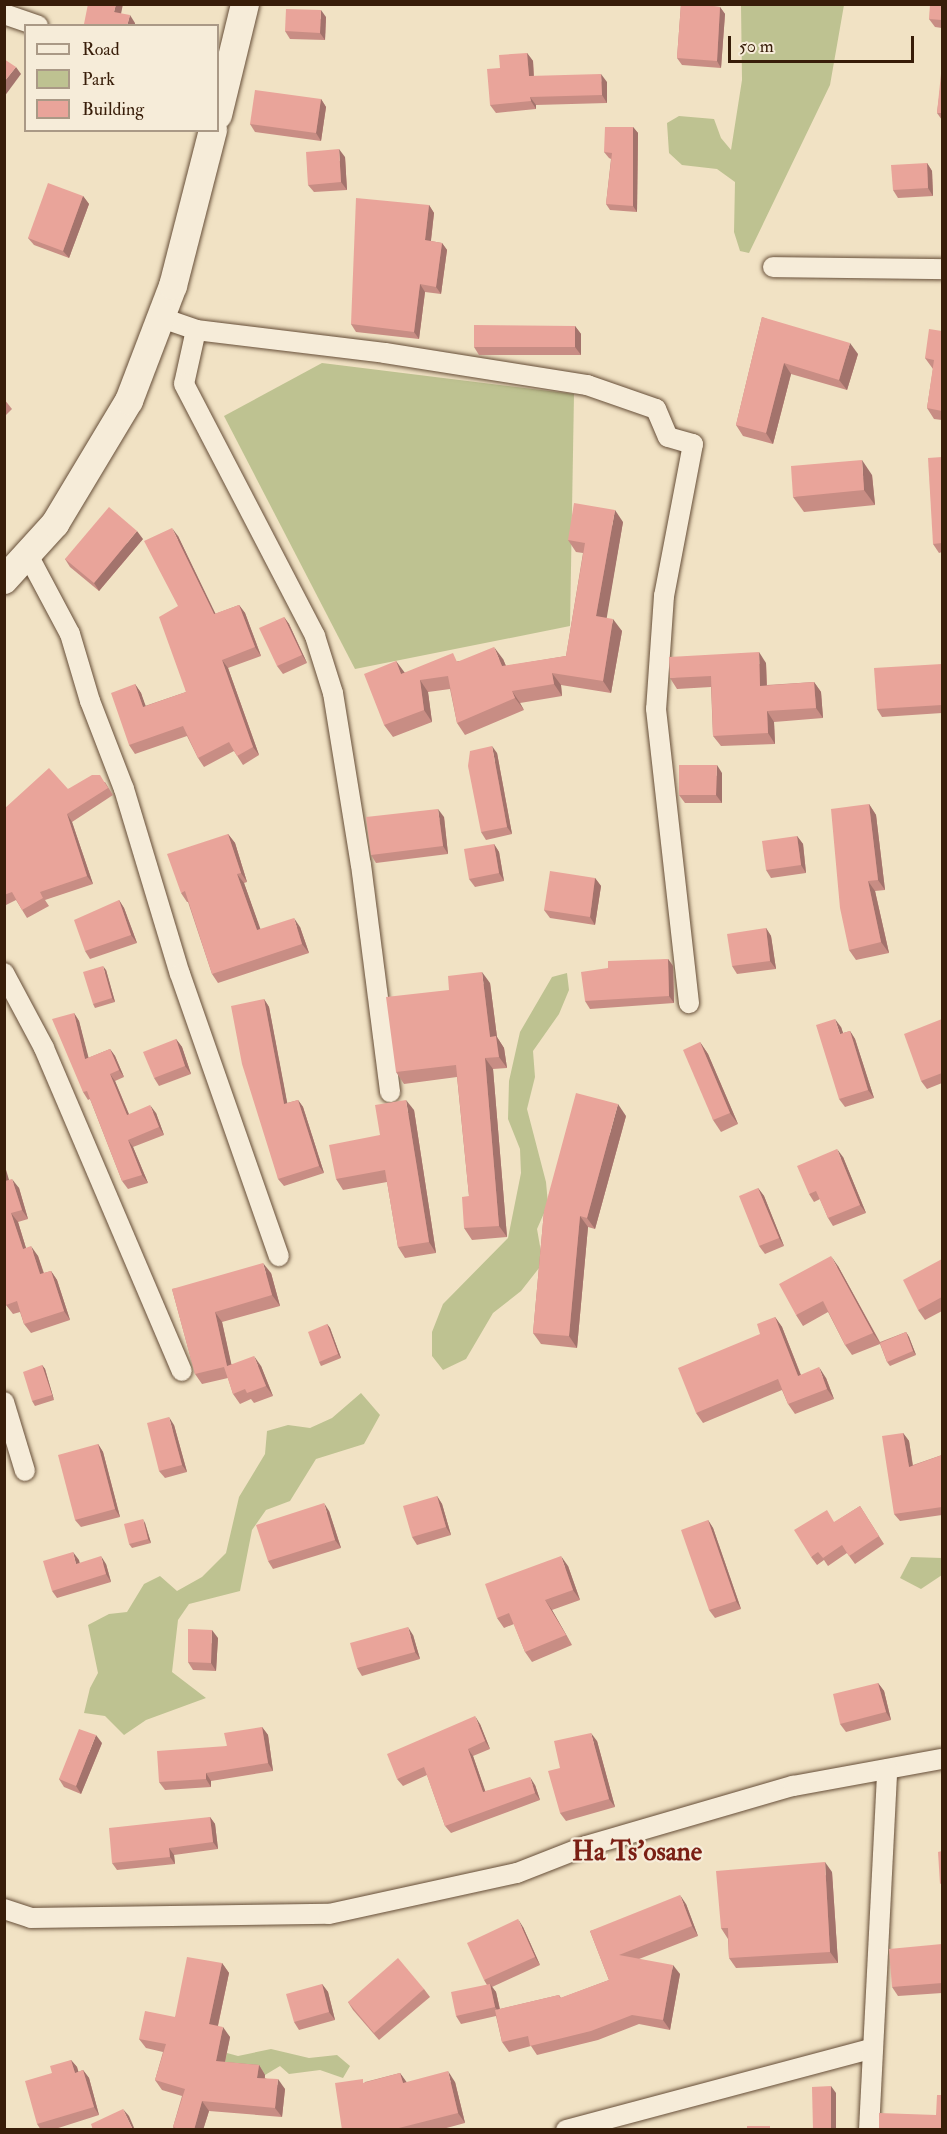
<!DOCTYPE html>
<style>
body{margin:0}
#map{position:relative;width:947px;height:2134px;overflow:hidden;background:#f1e2c4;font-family:"IM FELL Double Pica",serif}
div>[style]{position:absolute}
.green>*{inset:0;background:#bec291}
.roads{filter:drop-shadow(0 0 2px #664e38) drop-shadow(0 0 2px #664e38)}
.street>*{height:20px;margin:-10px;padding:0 10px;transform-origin:10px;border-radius:10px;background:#f6ecd9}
.secondary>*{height:28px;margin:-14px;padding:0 14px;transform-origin:14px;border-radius:14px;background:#f6ecd9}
.wall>*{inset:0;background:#c88d84}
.shaded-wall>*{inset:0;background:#a3736c}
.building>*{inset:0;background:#e9a49a}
span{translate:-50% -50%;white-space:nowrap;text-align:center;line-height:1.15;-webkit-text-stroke:4.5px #f6ecd9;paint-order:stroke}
.district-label{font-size:27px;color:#7a1f14;font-weight:700}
.frame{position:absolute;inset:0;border:6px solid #381d09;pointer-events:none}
.legend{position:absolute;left:24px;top:24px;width:195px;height:108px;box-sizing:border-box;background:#f6ecd9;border:2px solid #aa9986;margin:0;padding:8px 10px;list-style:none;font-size:18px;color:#381d09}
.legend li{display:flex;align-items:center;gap:12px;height:30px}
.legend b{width:30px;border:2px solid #aa9986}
.scale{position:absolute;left:728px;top:36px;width:186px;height:27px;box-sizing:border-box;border:3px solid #381d09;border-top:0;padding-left:8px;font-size:18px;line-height:21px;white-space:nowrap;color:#381d09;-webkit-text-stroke:4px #f6ecd9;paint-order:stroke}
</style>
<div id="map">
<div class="green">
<i style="clip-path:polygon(741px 5px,844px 5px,830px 85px,749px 253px,740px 251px,734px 232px,735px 182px,717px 169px,682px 165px,669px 153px,667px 123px,679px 116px,714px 119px,721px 138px,731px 150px,742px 80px)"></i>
<i style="clip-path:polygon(322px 363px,574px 394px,570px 626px,355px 669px,224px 416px)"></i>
<i style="clip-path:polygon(567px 973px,569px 990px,559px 1014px,533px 1051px,535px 1077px,527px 1109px,546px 1182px,548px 1204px,537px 1229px,543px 1263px,521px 1291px,493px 1313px,466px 1359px,443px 1370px,432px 1356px,432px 1332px,443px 1304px,508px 1238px,521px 1173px,520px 1149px,508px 1119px,509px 1081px,520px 1032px,552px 977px)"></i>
<i style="clip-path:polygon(361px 1393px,380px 1415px,364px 1444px,316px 1459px,290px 1501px,266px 1510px,252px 1530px,240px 1591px,189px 1604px,178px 1620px,172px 1672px,206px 1698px,146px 1720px,124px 1735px,105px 1716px,84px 1713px,90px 1688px,98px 1673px,88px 1625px,109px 1614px,127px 1612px,144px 1584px,160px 1576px,177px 1591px,202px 1577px,226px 1553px,239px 1497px,265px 1454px,267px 1431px,288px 1425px,310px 1428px,332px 1418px)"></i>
<i style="clip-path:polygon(911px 1557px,942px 1558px,942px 1575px,921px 1589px,900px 1578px)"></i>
<i style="clip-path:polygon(271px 2049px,309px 2058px,337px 2055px,350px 2066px,343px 2078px,320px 2070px,289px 2074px,280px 2066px,265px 2075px,238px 2072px,224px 2064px,227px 2053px,238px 2056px)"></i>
</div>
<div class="roads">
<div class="street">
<i style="left:4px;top:14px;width:36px;rotate:19deg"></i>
<i style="left:773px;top:267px;width:169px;rotate:0.7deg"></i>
<i style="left:162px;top:318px;width:36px;rotate:19deg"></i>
<i style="left:196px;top:330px;width:190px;rotate:6.9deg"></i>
<i style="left:385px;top:353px;width:205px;rotate:9deg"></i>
<i style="left:587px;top:385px;width:73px;rotate:19.2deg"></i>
<i style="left:656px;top:409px;width:30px;rotate:67deg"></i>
<i style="left:668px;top:437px;width:26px;rotate:16deg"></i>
<i style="left:693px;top:444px;width:155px;rotate:100.8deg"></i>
<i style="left:664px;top:596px;width:113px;rotate:94deg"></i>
<i style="left:656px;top:709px;width:296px;rotate:83.6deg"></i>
<i style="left:196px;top:330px;width:55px;rotate:102.5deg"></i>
<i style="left:184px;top:384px;width:284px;rotate:62.5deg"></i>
<i style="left:315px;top:636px;width:60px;rotate:72.5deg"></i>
<i style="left:333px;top:693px;width:174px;rotate:80.8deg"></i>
<i style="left:361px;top:865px;width:229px;rotate:82.7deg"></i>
<i style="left:29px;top:557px;width:87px;rotate:62deg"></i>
<i style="left:70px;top:634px;width:70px;rotate:73.4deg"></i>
<i style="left:90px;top:701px;width:94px;rotate:68.9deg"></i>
<i style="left:124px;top:789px;width:193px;rotate:73.2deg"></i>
<i style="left:180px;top:974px;width:299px;rotate:70.7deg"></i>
<i style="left:4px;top:973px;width:85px;rotate:61.9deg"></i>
<i style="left:44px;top:1048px;width:351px;rotate:66.9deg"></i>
<i style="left:4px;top:1402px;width:72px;rotate:73.1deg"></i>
<i style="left:4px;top:1909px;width:28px;rotate:18deg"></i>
<i style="left:31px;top:1918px;width:298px;rotate:-0.8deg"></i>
<i style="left:329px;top:1914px;width:192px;rotate:-12.3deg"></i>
<i style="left:517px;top:1873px;width:74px;rotate:-21.4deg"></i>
<i style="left:586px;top:1846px;width:216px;rotate:-16.2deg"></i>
<i style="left:793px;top:1786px;width:151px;rotate:-10.3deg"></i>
<i style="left:566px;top:2130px;width:316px;rotate:-14.9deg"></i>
<i style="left:869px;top:2130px;width:361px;rotate:-87.1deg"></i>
</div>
<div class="secondary">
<i style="left:218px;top:115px;width:114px;rotate:-76.3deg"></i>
<i style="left:4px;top:580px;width:76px;rotate:-47.7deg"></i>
<i style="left:55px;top:524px;width:144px;rotate:-59deg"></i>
<i style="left:129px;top:401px;width:123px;rotate:-69.1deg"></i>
<i style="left:173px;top:286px;width:161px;rotate:-75.6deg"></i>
</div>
</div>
<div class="wall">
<i style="clip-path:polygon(681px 4px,708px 4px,708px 6px,720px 7px,725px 14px,721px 68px,682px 65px,677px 58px)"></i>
<i style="clip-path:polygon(942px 4px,942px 28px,935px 27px,929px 19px)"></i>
<i style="clip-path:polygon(326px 17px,325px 40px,290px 39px,285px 31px)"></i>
<i style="clip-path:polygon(527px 53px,533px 61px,534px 76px,607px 82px,607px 103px,536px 105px,536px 109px,496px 113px,490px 105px,500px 68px)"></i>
<i style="clip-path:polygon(942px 74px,942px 120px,937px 113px)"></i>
<i style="clip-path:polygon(321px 99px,326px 107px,321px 141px,255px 132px,250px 124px)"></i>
<i style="clip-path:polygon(633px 127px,638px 133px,637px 212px,610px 210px,606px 204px,611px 159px,609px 158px,604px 152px)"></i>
<i style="clip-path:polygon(345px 157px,347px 190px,314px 192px,308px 185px)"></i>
<i style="clip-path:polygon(927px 163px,932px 171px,933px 196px,898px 198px,893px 190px)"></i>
<i style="clip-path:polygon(83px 196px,89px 204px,69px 258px,34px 245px,28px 238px)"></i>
<i style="clip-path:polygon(429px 205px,434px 213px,431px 241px,442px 243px,447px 250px,441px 294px,425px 292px,419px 339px,356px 332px,351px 324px)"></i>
<i style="clip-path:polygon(762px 317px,858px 354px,847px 390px,791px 374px,773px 444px,743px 436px,736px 425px)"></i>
<i style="clip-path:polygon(575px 326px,581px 334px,581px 355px,479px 355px,474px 347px)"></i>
<i style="clip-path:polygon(942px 331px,942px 420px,934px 419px,927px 408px,933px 369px,925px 358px)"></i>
<i style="clip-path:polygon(4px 399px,12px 409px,4px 417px)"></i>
<i style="clip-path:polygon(942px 457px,942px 552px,939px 553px,933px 544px)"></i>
<i style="clip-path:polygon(872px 475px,875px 505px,804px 512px,793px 497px)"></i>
<i style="clip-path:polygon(623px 522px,606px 618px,622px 631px,611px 693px,561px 685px,562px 696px,520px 703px,524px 710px,465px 735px,457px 723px,450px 689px,428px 692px,432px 722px,393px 737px,384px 725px,396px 661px,404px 673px,459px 661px,503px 659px,506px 666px,566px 656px,583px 553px,576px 552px,568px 540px)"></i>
<i style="clip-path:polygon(178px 536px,215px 614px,239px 605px,245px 613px,261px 656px,228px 668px,259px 755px,243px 765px,234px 751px,204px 767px,198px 758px,187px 736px,135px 754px,129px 745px,135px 684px,141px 693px,145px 706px,186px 692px,178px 606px)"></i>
<i style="clip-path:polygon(143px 539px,99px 591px,70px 567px,65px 559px)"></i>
<i style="clip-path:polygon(284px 617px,289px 624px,307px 663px,283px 674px,277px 666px)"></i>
<i style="clip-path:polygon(766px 663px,767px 685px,814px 682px,821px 692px,823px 718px,774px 722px,775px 744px,721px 746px,713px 736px,711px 687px,677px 689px,670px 678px)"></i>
<i style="clip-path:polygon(942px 664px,942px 713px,882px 717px,877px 709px)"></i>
<i style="clip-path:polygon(497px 753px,512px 834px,486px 840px,481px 832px)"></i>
<i style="clip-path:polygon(722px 773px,722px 803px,685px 803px,679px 795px)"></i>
<i style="clip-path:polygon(105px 782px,113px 795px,72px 822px,93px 884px,45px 900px,49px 906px,27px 918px,16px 900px,4px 906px,4px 809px,68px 789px)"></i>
<i style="clip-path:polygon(869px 804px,876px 815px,885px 890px,875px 891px,889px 953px,856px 960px,849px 950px)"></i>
<i style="clip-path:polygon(444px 817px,448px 854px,376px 863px,371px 855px)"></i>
<i style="clip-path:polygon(228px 834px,235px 843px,247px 882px,244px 883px,260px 929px,300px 927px,309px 953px,218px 983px,212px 974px,188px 902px,187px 902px,181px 893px)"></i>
<i style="clip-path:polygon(797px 836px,803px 844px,806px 873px,771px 878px,766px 870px)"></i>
<i style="clip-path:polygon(494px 844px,499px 852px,504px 881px,475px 887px,469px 879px)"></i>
<i style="clip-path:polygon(595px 878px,601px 886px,595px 925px,550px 918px,544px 910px)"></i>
<i style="clip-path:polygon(119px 900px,124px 908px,137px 943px,90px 959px,85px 951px)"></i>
<i style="clip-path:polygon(766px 928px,771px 936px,776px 969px,737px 974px,732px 966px)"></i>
<i style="clip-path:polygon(668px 959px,673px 966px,674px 1003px,590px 1009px,585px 1001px,608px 968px)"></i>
<i style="clip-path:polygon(106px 970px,115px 1002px,95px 1008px,93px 1004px)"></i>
<i style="clip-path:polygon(490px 983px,497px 1037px,504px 1048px,507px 1068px,493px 1069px,507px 1237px,472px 1240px,464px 1228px,469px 1196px,457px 1077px,404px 1084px,396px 1072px,449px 990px)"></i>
<i style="clip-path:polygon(264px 999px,269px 1007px,287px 1103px,298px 1100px,303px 1107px,324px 1173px,284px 1186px,278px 1179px)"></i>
<i style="clip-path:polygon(74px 1013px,79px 1021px,88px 1058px,110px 1049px,115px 1056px,124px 1077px,115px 1081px,129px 1114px,156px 1113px,164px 1135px,133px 1147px,148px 1183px,128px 1189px,122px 1181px,90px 1099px,88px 1100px,83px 1092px)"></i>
<i style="clip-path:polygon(942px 1019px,942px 1083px,927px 1089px,921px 1081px)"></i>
<i style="clip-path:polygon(841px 1027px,843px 1033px,850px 1031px,855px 1039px,874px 1098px,845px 1107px,839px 1099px)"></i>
<i style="clip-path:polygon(176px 1039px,182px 1047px,191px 1074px,159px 1086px,154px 1078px)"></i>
<i style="clip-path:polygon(700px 1042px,708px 1054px,738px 1124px,721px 1132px,713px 1120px)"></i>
<i style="clip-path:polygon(414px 1110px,436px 1253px,405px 1258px,398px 1247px,387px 1182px,343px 1190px,336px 1179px,380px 1135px)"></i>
<i style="clip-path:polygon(626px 1116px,595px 1229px,588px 1227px,577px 1348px,541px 1344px,533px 1333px,544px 1211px)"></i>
<i style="clip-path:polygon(843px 1157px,866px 1213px,833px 1226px,828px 1218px,820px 1199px,814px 1202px,809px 1194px)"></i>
<i style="clip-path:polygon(9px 1180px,19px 1188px,28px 1219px,18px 1222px,26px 1248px,38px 1256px,44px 1273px,51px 1271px,57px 1280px,70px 1320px,31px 1333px,24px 1324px,20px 1312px,13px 1314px,6px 1305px)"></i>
<i style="clip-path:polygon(758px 1188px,764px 1196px,784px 1246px,765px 1254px,759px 1246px)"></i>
<i style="clip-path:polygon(942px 1259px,942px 1311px,925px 1320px,918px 1310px)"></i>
<i style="clip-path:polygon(838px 1266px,880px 1342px,906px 1332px,909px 1337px,916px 1355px,890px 1366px,887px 1362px,880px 1344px,852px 1355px,845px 1345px,828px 1312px,803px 1326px,796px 1315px)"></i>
<i style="clip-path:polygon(271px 1273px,280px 1306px,222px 1322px,231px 1364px,261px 1366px,273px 1396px,254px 1403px,251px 1399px,240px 1404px,233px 1394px,228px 1378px,202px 1384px,195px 1374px,172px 1289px)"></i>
<i style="clip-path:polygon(775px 1317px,782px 1327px,801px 1375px,826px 1378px,834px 1399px,795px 1414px,788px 1404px,782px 1390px,703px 1423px,696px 1413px)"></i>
<i style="clip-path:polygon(327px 1324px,330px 1328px,341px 1358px,321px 1366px,319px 1362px)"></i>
<i style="clip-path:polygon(42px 1365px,45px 1369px,54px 1400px,35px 1406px,32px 1401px)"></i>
<i style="clip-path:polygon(174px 1425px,187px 1472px,165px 1478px,159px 1471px)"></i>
<i style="clip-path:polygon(903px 1433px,909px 1441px,913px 1465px,942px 1455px,942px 1515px,900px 1521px,894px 1514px)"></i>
<i style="clip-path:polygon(98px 1444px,103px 1452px,120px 1517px,81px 1527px,75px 1520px)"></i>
<i style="clip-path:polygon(437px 1496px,442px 1504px,451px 1535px,417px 1545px,412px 1537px)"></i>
<i style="clip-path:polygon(860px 1506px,884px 1544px,855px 1564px,847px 1553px,828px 1566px,824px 1560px,817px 1565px,811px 1557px,835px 1522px)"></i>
<i style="clip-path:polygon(329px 1511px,341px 1548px,273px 1569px,268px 1561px)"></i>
<i style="clip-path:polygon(708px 1520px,713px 1528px,741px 1609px,715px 1618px,709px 1610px)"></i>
<i style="clip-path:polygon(145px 1523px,151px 1543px,132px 1548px,129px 1544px)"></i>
<i style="clip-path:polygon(79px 1560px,79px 1563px,106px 1564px,111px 1582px,57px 1598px,52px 1591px)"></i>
<i style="clip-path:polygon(568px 1566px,580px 1600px,552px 1610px,572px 1645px,532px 1662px,525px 1652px,514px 1624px,504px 1628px,497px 1618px)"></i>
<i style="clip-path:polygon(413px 1635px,420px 1659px,362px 1676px,357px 1668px)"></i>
<i style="clip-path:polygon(218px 1638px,216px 1671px,193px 1670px,188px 1662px)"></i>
<i style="clip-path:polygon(878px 1683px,884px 1691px,891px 1720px,846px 1732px,840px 1724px)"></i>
<i style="clip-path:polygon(480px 1724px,490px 1749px,473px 1756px,485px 1791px,535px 1785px,540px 1800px,451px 1833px,445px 1826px,427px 1775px,403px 1786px,397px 1779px)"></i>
<i style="clip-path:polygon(262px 1727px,268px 1735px,273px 1771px,211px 1781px,211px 1787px,165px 1790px,159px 1782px)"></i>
<i style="clip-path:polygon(597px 1741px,615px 1807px,566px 1821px,560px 1813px,560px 1768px)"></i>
<i style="clip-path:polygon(102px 1743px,81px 1794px,64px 1787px,59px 1779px)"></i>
<i style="clip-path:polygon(210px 1817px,215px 1824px,218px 1849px,174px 1855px,175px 1864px,117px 1870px,112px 1863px)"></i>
<i style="clip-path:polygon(832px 1872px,838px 1963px,736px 1968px,729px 1958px,728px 1939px,721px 1928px)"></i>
<i style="clip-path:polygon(686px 1904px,698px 1936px,639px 1959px,680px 1974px,670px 2030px,639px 2024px,598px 2040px,537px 2055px,531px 2046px,509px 2052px,502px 2042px,496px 2016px,461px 2024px,456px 2016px,487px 1985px,484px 1980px,523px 1927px,540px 1965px,492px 1987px,496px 1992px,500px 2009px,559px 1995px,561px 1998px,609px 1980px,590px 1931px)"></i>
<i style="clip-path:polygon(942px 1944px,942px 1993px,898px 1996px,892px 1987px)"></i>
<i style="clip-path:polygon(222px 1963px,229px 1973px,218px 2026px,230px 2037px,225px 2062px,259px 2065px,265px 2075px,265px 2078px,285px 2089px,282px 2117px,209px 2111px,203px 2130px,175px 2130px,173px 2127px,182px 2096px,162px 2090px,155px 2080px,163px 2052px,146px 2048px,139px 2039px,175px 2017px)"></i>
<i style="clip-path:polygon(322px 1984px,328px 1992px,335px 2020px,299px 2030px,294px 2022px)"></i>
<i style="clip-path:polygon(424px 1989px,430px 1997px,379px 2040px,353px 2010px,348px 2002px)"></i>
<i style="clip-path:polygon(71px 2060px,77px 2067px,78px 2072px,83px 2070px,89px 2078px,99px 2115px,52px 2130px,41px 2130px,37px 2124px,52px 2073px)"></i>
<i style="clip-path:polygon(400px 2073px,406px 2082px,455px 2082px,465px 2123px,439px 2130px,342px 2130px,365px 2082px)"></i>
</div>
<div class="shaded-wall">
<i style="clip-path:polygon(116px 4px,123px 4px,120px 19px,114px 12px)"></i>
<i style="clip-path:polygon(720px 7px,725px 14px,721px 68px,717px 61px)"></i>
<i style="clip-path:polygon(321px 10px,326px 17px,325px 40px,320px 33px)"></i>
<i style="clip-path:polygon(130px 15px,135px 23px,135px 26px,127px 26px)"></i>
<i style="clip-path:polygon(527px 53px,533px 61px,534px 84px,529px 76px)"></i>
<i style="clip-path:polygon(16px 67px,21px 74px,4px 97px,4px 82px)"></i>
<i style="clip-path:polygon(601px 74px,607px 82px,607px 103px,602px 95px)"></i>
<i style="clip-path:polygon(530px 97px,536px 105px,536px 109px,531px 101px)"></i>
<i style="clip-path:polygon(321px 99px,326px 107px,321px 141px,316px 133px)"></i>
<i style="clip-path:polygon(633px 127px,638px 133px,637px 212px,633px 206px)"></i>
<i style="clip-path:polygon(339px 149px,345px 157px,347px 190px,341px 182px)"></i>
<i style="clip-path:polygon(927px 163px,932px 171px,933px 196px,928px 188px)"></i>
<i style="clip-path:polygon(83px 196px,89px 204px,69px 258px,63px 251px)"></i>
<i style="clip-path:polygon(429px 205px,434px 213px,430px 248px,425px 240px)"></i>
<i style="clip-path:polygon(442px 243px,447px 250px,441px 294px,436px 287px)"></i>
<i style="clip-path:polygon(420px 284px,425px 292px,419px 339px,414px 332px)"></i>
<i style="clip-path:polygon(575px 326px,581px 334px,581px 355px,575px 347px)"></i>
<i style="clip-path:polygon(850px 343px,858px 354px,847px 390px,839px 380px)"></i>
<i style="clip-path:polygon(784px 363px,791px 374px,773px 444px,766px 433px)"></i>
<i style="clip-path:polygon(862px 460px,872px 475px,875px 505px,864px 490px)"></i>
<i style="clip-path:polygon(615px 510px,623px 522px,605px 628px,596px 616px)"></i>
<i style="clip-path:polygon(172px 528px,178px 536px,220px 623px,214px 614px)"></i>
<i style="clip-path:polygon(137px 531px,143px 539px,99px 591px,94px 583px)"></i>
<i style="clip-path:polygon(239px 605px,245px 613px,261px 656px,255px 647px)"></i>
<i style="clip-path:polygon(284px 617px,289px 624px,307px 663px,302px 655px)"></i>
<i style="clip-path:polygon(613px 619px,622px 631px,611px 693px,603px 681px)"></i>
<i style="clip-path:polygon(494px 647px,503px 659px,511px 678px,502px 666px)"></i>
<i style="clip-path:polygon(759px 652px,766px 663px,767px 696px,760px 686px)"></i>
<i style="clip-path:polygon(222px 660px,228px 668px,259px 755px,253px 747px)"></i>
<i style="clip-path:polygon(396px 661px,405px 673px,401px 674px)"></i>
<i style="clip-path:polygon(552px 673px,561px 685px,562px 696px,554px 684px)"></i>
<i style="clip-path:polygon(420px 680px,428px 692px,432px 722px,424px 710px)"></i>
<i style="clip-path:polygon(814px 682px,821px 692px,823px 718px,816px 708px)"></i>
<i style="clip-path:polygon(135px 684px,141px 693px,149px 715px,143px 707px)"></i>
<i style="clip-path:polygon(512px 691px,520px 703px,524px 710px,515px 698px)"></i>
<i style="clip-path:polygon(767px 711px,774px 722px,775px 744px,768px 733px)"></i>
<i style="clip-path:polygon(492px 746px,497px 753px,512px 834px,507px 827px)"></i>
<i style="clip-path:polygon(717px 765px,722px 773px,722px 803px,716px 795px)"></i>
<i style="clip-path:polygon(869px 804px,876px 815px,885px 890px,878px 880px)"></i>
<i style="clip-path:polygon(438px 809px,444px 817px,448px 854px,443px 846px)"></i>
<i style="clip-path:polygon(67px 814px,72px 822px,93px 884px,87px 876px)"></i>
<i style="clip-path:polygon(228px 834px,235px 843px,247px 882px,241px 873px)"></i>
<i style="clip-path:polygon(797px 836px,803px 844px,806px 873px,801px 865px)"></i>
<i style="clip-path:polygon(494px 844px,499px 852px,504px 881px,499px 873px)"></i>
<i style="clip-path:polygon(237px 874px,244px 883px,264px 939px,257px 930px)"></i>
<i style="clip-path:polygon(595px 878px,601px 886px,595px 925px,590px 917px)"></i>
<i style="clip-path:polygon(868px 881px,875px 891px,889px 953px,881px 942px)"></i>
<i style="clip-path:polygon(119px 900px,124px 908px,137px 943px,131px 935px)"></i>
<i style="clip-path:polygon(294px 918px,300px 927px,309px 953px,302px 944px)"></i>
<i style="clip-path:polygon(766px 928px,771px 936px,776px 969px,770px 961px)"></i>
<i style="clip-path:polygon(668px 959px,673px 966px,674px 1003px,669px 996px)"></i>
<i style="clip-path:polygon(103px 966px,106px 970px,115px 1002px,112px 998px)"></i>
<i style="clip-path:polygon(482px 972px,490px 983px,497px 1037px,504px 1048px,507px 1068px,499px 1057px,490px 1037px)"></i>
<i style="clip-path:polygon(264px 999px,269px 1007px,289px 1112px,284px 1104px)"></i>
<i style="clip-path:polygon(74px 1013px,79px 1021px,91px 1067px,85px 1059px)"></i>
<i style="clip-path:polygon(835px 1019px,841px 1027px,846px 1042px,840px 1034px)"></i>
<i style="clip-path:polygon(850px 1031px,855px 1039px,874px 1098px,868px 1090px)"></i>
<i style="clip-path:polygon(176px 1039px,182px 1047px,191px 1074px,185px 1066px)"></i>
<i style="clip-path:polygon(700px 1042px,708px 1054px,738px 1124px,730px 1113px)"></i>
<i style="clip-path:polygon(110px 1049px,115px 1056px,124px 1077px,119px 1070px)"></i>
<i style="clip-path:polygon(485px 1058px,493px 1069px,507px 1237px,499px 1226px)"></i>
<i style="clip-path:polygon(110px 1074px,115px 1081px,132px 1122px,127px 1115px)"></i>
<i style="clip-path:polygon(298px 1100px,303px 1107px,324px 1173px,319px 1166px)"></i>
<i style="clip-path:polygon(406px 1100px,414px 1110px,436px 1253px,429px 1242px)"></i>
<i style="clip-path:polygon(618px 1104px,626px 1116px,595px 1229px,587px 1218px)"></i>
<i style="clip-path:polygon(150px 1105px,156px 1113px,164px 1135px,159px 1127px)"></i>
<i style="clip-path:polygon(128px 1140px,133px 1147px,148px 1183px,142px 1175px)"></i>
<i style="clip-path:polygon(837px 1149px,843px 1157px,866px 1213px,860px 1205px)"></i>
<i style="clip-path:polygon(4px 1163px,12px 1190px,5px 1181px,4px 1177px)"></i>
<i style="clip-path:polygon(12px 1179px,19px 1188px,28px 1219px,22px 1210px)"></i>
<i style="clip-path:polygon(758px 1188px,764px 1196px,784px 1246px,779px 1238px)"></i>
<i style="clip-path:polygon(11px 1213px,18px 1222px,29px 1258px,23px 1249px)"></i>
<i style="clip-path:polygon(580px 1216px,588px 1227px,577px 1348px,569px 1336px)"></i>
<i style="clip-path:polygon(31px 1246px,38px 1256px,47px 1284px,40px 1274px)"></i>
<i style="clip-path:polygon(831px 1256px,838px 1266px,880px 1343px,873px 1333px)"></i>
<i style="clip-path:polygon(263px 1263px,271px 1273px,280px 1306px,272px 1295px)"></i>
<i style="clip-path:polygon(51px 1271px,57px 1280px,70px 1320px,64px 1311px)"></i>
<i style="clip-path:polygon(215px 1312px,222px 1322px,234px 1376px,227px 1366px)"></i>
<i style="clip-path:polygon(775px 1317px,782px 1327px,805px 1386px,798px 1376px)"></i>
<i style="clip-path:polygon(327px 1324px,330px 1328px,341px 1358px,338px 1354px)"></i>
<i style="clip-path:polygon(906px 1332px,909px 1337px,916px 1355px,913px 1351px)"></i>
<i style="clip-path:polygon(254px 1356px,261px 1366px,273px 1396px,266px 1386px)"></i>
<i style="clip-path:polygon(42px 1365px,45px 1369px,54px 1400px,52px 1395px)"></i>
<i style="clip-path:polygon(819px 1367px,826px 1378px,834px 1399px,827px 1389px)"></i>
<i style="clip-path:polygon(169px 1417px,174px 1425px,187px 1472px,182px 1465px)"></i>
<i style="clip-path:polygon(903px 1433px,909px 1441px,914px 1475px,909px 1467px)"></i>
<i style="clip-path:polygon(98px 1444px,103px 1452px,120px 1517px,115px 1509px)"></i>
<i style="clip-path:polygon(437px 1496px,442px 1504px,451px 1535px,446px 1527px)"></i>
<i style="clip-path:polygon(324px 1503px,329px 1511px,341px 1548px,335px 1540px)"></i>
<i style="clip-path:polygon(143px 1519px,145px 1523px,151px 1543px,148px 1539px)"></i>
<i style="clip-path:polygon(708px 1520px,713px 1528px,741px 1609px,736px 1601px)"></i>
<i style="clip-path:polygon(73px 1552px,79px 1560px,82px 1572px,76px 1564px)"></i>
<i style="clip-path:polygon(101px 1556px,106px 1564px,111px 1582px,106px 1574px)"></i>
<i style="clip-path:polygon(561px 1556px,568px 1566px,580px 1600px,573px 1590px)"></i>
<i style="clip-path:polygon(545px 1600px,552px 1610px,572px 1645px)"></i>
<i style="clip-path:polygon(408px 1627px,413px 1635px,420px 1659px,415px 1652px)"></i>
<i style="clip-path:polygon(212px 1630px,218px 1638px,216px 1671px,211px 1663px)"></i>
<i style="clip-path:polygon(878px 1683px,884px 1691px,891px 1720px,886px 1712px)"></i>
<i style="clip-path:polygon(475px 1716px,480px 1724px,490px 1749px,485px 1741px)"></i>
<i style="clip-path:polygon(262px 1727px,268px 1735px,273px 1771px,268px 1763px)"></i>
<i style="clip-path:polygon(591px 1733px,597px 1741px,615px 1807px,609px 1799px)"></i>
<i style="clip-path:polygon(96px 1735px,102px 1743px,81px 1794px,76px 1786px)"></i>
<i style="clip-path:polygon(468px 1749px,473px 1756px,488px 1799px,483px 1792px)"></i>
<i style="clip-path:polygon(206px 1773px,211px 1781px,211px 1787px,206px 1779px)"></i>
<i style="clip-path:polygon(530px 1777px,535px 1785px,540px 1800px,535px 1793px)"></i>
<i style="clip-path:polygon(210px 1817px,215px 1824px,218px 1849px,213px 1842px)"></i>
<i style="clip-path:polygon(169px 1848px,174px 1855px,175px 1864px,170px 1857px)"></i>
<i style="clip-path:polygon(825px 1862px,832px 1872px,838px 1963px,830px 1952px)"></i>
<i style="clip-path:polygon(680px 1895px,686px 1904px,698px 1936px,692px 1926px)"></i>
<i style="clip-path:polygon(518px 1919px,523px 1927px,540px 1965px,535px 1957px)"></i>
<i style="clip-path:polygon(222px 1963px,229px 1973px,216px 2034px,209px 2024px)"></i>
<i style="clip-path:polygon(673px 1965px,680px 1974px,670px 2030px,663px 2020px)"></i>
<i style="clip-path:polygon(322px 1984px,328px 1992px,335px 2020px,329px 2012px)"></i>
<i style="clip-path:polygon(490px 1984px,496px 1992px,501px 2015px,495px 2007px)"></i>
<i style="clip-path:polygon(223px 2027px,230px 2037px,223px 2071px,216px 2061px)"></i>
<i style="clip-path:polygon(71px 2060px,77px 2067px,81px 2080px,75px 2073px)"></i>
<i style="clip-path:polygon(259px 2065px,265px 2075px,264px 2087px,257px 2078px)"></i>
<i style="clip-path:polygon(83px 2070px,89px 2078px,99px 2115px,94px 2107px)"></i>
<i style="clip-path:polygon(448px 2071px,455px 2082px,465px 2123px,458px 2113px)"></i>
<i style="clip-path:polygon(400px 2073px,408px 2084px,403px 2083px)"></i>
<i style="clip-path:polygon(278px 2079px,285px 2089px,282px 2117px,275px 2108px)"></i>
<i style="clip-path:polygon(831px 2086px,836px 2093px,836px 2130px,831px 2130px)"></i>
<i style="clip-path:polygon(202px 2101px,209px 2111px,203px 2130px,194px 2130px)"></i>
<i style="clip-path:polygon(123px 2109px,129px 2116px,135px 2130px,133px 2130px)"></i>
</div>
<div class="building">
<i style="clip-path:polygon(88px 4px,116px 4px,114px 12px,130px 15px,127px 26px,91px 26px,84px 24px)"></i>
<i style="clip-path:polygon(681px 4px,702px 4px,702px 5px,720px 7px,717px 61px,677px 58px)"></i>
<i style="clip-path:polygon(930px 4px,942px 4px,942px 20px,929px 19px)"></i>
<i style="clip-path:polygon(286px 9px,321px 10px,320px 33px,285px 31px)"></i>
<i style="clip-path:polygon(527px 53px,529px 76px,601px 74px,602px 95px,530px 97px,531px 101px,490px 105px,487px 69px,500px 68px,499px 55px)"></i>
<i style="clip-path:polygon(4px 59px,16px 67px,4px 82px)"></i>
<i style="clip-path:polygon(941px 74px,942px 74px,942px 113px,937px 113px)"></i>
<i style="clip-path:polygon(255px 90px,321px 99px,316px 133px,250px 124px)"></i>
<i style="clip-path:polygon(605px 127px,633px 127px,633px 206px,606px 204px,612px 153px,604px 152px)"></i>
<i style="clip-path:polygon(339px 149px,341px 182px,308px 185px,306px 152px)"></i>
<i style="clip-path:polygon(927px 163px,928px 188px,893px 190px,891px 165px)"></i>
<i style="clip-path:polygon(48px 183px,83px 196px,63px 251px,28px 238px)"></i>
<i style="clip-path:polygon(356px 198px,429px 205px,425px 240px,442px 243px,436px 287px,420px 284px,414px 332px,351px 324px)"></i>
<i style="clip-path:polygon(762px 317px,850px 343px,839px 380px,784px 363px,766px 433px,736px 425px)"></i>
<i style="clip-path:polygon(474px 325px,575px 326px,575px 347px,474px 347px)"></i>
<i style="clip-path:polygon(929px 329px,942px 331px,942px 411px,927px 408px,934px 360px,925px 358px)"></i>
<i style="clip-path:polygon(942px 457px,942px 543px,933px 544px,928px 458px)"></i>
<i style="clip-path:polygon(862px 460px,864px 490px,793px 497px,791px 466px)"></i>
<i style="clip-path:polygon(574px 503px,615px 510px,596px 616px,613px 619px,603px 681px,552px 673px,554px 684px,512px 691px,515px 698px,457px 723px,448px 676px,420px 680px,424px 710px,384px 725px,364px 674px,396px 661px,401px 674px,453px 653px,457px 662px,494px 647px,502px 666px,566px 656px,585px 543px,568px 540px)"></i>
<i style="clip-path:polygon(109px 507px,137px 531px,94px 583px,65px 559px)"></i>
<i style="clip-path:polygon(172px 528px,214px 614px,239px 605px,255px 647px,222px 660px,253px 747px,237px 756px,229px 742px,198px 758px,183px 726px,129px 745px,111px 693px,135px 684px,143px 707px,186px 692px,159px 617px,178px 606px,144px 541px)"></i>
<i style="clip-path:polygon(284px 617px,302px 655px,277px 666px,259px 628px)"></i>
<i style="clip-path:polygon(759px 652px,760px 686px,814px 682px,816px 708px,767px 711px,768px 733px,713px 736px,711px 676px,670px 678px,669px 657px)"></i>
<i style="clip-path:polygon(942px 664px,942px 705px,877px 709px,874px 668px)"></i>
<i style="clip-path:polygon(492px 746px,507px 827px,481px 832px,468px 766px,470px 751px)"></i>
<i style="clip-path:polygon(679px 765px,717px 765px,716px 795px,679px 795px)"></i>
<i style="clip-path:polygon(49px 768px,68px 789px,92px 775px,100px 775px,108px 788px,67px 814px,87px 876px,40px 892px,43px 898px,22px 910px,12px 892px,4px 895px,4px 809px)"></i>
<i style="clip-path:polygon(869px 804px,878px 880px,868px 881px,881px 942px,849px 950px,840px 908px,831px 809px)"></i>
<i style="clip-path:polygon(438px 809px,443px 846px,371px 855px,366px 817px)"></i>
<i style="clip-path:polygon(228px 834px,241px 873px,237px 874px,257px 930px,294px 918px,302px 944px,212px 974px,185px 891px,181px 893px,167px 854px)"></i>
<i style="clip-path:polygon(797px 836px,801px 865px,766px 870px,762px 841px)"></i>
<i style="clip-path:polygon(494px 844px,499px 873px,469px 879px,464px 849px)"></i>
<i style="clip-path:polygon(550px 871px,595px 878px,590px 917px,544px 910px)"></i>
<i style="clip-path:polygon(119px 900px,131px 935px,85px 951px,74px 920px)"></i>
<i style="clip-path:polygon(766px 928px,770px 961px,732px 966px,727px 934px)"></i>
<i style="clip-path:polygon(668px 959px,669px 996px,585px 1001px,581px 972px,608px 968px,608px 961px)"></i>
<i style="clip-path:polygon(103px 966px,112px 998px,93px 1004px,83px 972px)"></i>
<i style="clip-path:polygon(482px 972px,490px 1037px,496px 1036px,499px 1057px,485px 1058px,499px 1226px,464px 1228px,462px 1197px,469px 1196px,456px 1065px,396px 1072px,386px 997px,449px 990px,448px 976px)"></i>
<i style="clip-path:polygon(264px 999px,284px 1104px,298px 1100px,319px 1166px,278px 1179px,242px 1064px,231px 1006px)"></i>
<i style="clip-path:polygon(74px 1013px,85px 1059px,110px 1049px,119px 1070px,110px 1074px,127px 1115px,150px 1105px,159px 1127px,128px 1140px,142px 1175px,122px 1181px,87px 1091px,83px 1092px,52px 1019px)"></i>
<i style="clip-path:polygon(835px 1019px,840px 1034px,850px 1031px,868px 1090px,839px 1099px,816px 1025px)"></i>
<i style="clip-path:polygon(942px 1019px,942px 1073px,921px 1081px,904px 1034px)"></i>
<i style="clip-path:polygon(176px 1039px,185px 1066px,154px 1078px,143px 1052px)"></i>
<i style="clip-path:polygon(700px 1042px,730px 1113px,713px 1120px,683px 1050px)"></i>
<i style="clip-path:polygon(576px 1093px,618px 1104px,587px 1218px,580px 1216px,569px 1336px,533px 1333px,544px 1211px)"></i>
<i style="clip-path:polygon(406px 1100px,429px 1242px,398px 1247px,385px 1170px,336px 1179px,329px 1145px,380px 1135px,375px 1105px)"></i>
<i style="clip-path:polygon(837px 1149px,860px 1205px,828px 1218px,816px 1191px,809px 1194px,797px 1166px)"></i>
<i style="clip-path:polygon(4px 1177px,5px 1181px,12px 1179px,22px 1210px,11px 1213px,23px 1249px,31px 1246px,40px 1274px,51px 1271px,64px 1311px,24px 1324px,17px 1301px,6px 1305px,4px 1299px)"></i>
<i style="clip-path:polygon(758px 1188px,779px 1238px,759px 1246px,739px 1196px)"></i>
<i style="clip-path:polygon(831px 1256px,873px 1333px,845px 1345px,823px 1301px,796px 1315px,779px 1284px)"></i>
<i style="clip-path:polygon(942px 1259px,942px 1297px,918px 1310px,903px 1280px)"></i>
<i style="clip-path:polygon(263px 1263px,272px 1295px,215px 1312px,227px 1366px,254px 1356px,266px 1386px,247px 1393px,245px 1389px,233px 1394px,224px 1367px,195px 1374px,172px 1289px)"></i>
<i style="clip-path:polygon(775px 1317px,798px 1376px,819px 1367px,827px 1389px,788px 1404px,778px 1379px,696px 1413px,678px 1368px,760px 1334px,757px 1324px)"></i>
<i style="clip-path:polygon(327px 1324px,338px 1354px,319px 1362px,308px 1332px)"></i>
<i style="clip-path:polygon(906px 1332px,913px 1351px,887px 1362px,880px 1343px)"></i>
<i style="clip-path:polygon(42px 1365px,52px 1395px,32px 1401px,23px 1372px)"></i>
<i style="clip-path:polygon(169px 1417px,182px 1465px,159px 1471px,147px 1423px)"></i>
<i style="clip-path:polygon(903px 1433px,909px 1467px,942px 1455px,942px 1507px,894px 1514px,882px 1436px)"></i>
<i style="clip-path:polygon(98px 1444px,115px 1509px,75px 1520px,58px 1455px)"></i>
<i style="clip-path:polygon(437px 1496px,446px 1527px,412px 1537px,403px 1506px)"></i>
<i style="clip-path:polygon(324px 1503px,335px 1540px,268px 1561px,256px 1525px)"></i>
<i style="clip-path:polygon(860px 1506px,879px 1536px,849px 1556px,842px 1545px,823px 1558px,818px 1552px,811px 1557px,794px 1530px,827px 1510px,834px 1522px)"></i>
<i style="clip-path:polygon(143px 1519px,148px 1539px,129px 1544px,124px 1524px)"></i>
<i style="clip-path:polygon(708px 1520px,736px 1601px,709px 1610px,681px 1530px)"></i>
<i style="clip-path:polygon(73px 1552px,76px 1564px,101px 1556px,106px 1574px,52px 1591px,43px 1561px)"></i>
<i style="clip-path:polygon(561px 1556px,573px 1590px,545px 1600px,566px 1635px,525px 1652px,509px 1613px,497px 1618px,485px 1584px)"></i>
<i style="clip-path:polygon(408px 1627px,415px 1652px,357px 1668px,350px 1643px)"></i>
<i style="clip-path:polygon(188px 1629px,212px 1630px,211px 1663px,188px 1662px)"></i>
<i style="clip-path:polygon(878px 1683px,886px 1712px,840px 1724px,833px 1694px)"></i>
<i style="clip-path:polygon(475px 1716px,485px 1741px,468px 1749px,483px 1792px,530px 1777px,535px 1793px,445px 1826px,424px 1767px,397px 1779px,387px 1754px)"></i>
<i style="clip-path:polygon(262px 1727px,268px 1763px,206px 1773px,206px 1779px,159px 1782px,157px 1751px,227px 1746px,224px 1733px)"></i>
<i style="clip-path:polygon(79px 1729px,96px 1735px,76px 1786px,59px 1779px)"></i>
<i style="clip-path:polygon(591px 1733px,609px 1799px,560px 1813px,548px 1771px,560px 1768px,554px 1741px)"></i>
<i style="clip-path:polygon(210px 1817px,213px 1842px,169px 1848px,170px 1857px,112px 1863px,109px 1828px)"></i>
<i style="clip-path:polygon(942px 1851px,942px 1883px,940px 1884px,938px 1852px)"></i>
<i style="clip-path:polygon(825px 1862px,830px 1952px,729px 1958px,728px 1928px,721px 1928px,716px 1871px)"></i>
<i style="clip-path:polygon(680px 1895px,692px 1926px,619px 1955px,673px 1965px,663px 2020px,632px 2015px,591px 2031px,530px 2046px,528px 2036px,502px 2042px,495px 2010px,559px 1995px,560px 1998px,609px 1980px,590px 1931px)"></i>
<i style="clip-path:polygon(518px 1919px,535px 1957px,484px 1980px,467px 1943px)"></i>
<i style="clip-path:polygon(942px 1944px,942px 1983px,892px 1987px,889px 1949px)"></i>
<i style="clip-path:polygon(187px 1957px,222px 1963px,209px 2024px,223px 2027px,216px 2061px,259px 2065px,257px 2078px,278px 2079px,275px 2108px,202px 2101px,194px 2130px,181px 2130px,173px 2127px,185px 2089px,155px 2080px,166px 2044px,139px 2039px,145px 2011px,175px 2017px)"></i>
<i style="clip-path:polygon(398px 1958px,424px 1989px,374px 2033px,348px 2002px)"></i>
<i style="clip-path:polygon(322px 1984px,329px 2012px,294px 2022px,286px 1994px)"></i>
<i style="clip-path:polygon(490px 1984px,495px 2007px,456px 2016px,451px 1992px)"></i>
<i style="clip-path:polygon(71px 2060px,75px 2073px,83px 2070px,94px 2107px,37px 2124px,25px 2081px,52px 2073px,50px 2066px)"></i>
<i style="clip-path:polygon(448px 2071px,458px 2113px,391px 2130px,342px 2130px,335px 2083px,363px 2079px,363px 2083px,400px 2073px,403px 2083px)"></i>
<i style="clip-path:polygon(831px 2086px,831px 2130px,813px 2130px,812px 2087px)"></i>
<i style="clip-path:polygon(937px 2095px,942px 2095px,942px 2130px,879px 2130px,879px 2113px,936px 2115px)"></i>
<i style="clip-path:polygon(123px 2109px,133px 2130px,93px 2130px,91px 2124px)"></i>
<i style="clip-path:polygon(747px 2126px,770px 2126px,770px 2130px,747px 2130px)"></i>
</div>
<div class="district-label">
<span style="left:637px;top:1852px">Ha Ts'osane</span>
</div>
<div class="frame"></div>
<ul class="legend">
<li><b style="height:8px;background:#f6ecd9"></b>Road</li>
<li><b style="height:16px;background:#bec291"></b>Park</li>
<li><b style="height:16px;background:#e9a49a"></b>Building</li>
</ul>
<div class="scale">50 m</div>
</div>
